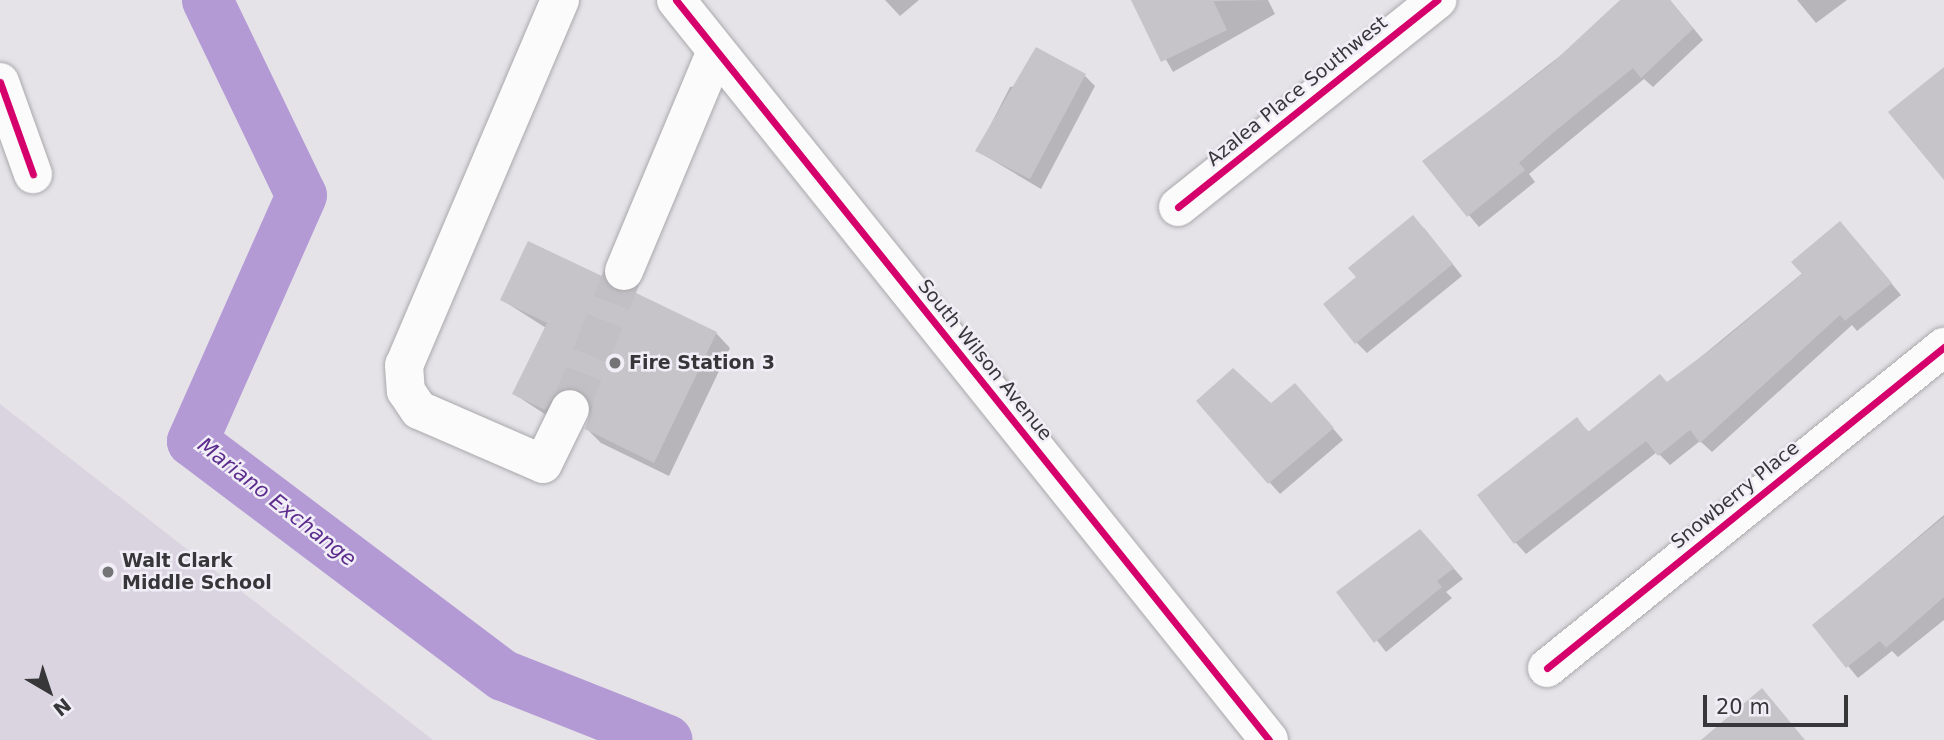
<!DOCTYPE html>
<style>
body{margin:0}
#map{position:relative;width:1944px;height:740px;overflow:hidden;background:#e5e3e8;font-family:"DejaVu Sans",sans-serif}
div>[style]{position:absolute}
.built>*{inset:0;background:#d9d4df}
.shadow>*{inset:0;background:#0003}
.canal>*{height:51px;margin:-25.5px;padding:0 25.5px;transform-origin:25.5px;border-radius:25.5px;background:#b39ad4}
.building>*{inset:0;background:#c6c4c8}
.minor-tunnel>*{height:38px;margin-top:-19px;transform-origin:0;background:repeating-linear-gradient(90deg,#c2c0c5 0 38px,transparent 0 57px)}
.roads{filter:drop-shadow(0 0 2px #aaa9ac) drop-shadow(0 0 2px #aaa9ac)}
.minor>*{height:38px;margin:-19px;padding:0 19px;transform-origin:19px;border-radius:19px;background:#fbfbfc}
.major>*{height:38px;margin:-19px;padding:0 19px;transform-origin:19px;border-radius:19px;background:#fbfbfc}
.cycleway>*{height:7px;margin:-3.5px;padding:0 3.5px;transform-origin:3.5px;border-radius:3.5px;background:#d6006c}
.dots>*{width:19px;height:19px;translate:-50% -50%;box-sizing:border-box;border:4px solid #f1eef7;border-radius:50%}
span{translate:-50% -50%;white-space:nowrap;text-align:center;line-height:1.15;-webkit-text-stroke:5px #f1eef7;paint-order:stroke}
.street-label{font-size:19px;color:#373639}
.poi-label{font-size:19px;color:#373639;font-weight:700}
.left{translate:0 -50%;text-align:left}
.water-label{font-size:21px;color:#5d2d8e;font-style:italic}
.north{position:absolute;left:14px;top:656px;width:70px;height:70px;-webkit-text-stroke:5px #f1eef7;paint-order:stroke;rotate:141deg;font-size:19px;font-weight:700;line-height:28px;text-align:center;color:#373639}
.north::after{content:'';display:block;margin:auto;width:24px;height:32px;background:#373639;clip-path:polygon(50% 0,100% 100%,50% 72%,0 100%)}
.scale{position:absolute;left:1703px;top:695px;width:145px;height:32px;box-sizing:border-box;border:4px solid #373639;border-top:0;padding-left:9px;font-size:21px;line-height:24px;white-space:nowrap;color:#373639;-webkit-text-stroke:5px #f1eef7;paint-order:stroke}
</style>
<div id="map">
<div class="built">
<i style="clip-path:polygon(0 404px,433px 740px,0 740px)"></i>
</div>
<div class="shadow">
<i style="clip-path:polygon(885px 0,919px 0,900px 16px)"></i>
<i style="clip-path:polygon(1268px 0,1275px 14px,1173px 72px,1133px 1px)"></i>
<i style="clip-path:polygon(1632px 0,1670px 0,1703px 40px,1653px 87px,1644px 79px,1529px 174px,1535px 182px,1479px 227px,1424px 162px)"></i>
<i style="clip-path:polygon(1797px 0,1847px 0,1816px 23px)"></i>
<i style="clip-path:polygon(1084px 75px,1095px 86px,1041px 189px,977px 151px,1010px 87px)"></i>
<i style="clip-path:polygon(1424px 228px,1462px 276px,1367px 353px,1356px 342px)"></i>
<i style="clip-path:polygon(1850px 234px,1901px 295px,1857px 331px,1852px 325px,1712px 452px,1700px 441px,1670px 465px,1657px 452px,1526px 554px,1516px 543px,1480px 495px,1577px 420px,1590px 433px,1668px 384px)"></i>
<i style="clip-path:polygon(616px 293px,716px 333px,730px 348px,669px 476px,601px 443px,587px 429px,591px 403px,573px 404px,560px 424px,514px 394px,546px 328px,502px 300px)"></i>
<i style="clip-path:polygon(1305px 396px,1343px 440px,1280px 494px,1198px 401px,1271px 405px)"></i>
<i style="clip-path:polygon(1944px 515px,1944px 620px,1898px 657px,1892px 651px,1858px 678px,1814px 625px)"></i>
<i style="clip-path:polygon(1431px 542px,1463px 579px,1446px 592px,1452px 598px,1386px 652px,1339px 592px)"></i>
</div>
<div class="canal">
<i style="left:207px;top:0;width:216px;rotate:64.3deg"></i>
<i style="left:301px;top:195px;width:269px;rotate:113.9deg"></i>
<i style="left:192px;top:441px;width:389px;rotate:37deg"></i>
<i style="left:503px;top:675px;width:176px;rotate:21.6deg"></i>
</div>
<div class="building">
<i style="clip-path:polygon(1131px 0,1213px 0,1227px 30px,1161px 62px)"></i>
<i style="clip-path:polygon(1620px 0,1670px 0,1693px 29px,1641px 78px,1633px 68px,1554px 132px,1519px 163px,1525px 170px,1467px 217px,1422px 161px,1549px 66px)"></i>
<i style="clip-path:polygon(1036px 47px,1086px 74px,1030px 179px,975px 151px)"></i>
<i style="clip-path:polygon(1944px 67px,1944px 180px,1888px 112px)"></i>
<i style="clip-path:polygon(1413px 215px,1453px 264px,1355px 344px,1323px 304px,1356px 277px,1348px 268px)"></i>
<i style="clip-path:polygon(1840px 221px,1892px 283px,1845px 321px,1840px 315px,1700px 443px,1690px 430px,1658px 456px,1646px 441px,1514px 544px,1477px 495px,1577px 417px,1588px 432px,1660px 374px,1667px 382px,1722px 341px,1802px 274px,1791px 262px)"></i>
<i style="clip-path:polygon(528px 241px,604px 277px,615px 291px,632px 291px,717px 332px,654px 463px,585px 429px,592px 407px,579px 389px,558px 391px,545px 410px,512px 394px,547px 323px,500px 300px)"></i>
<i style="clip-path:polygon(1233px 368px,1271px 403px,1295px 383px,1334px 428px,1268px 484px,1196px 401px)"></i>
<i style="clip-path:polygon(1944px 517px,1944px 597px,1886px 648px,1880px 641px,1846px 668px,1812px 625px)"></i>
<i style="clip-path:polygon(1420px 529px,1454px 568px,1437px 581px,1442px 587px,1374px 643px,1336px 592px)"></i>
<i style="clip-path:polygon(1762px 688px,1805px 740px,1701px 740px)"></i>
</div>
<div class="minor-tunnel">
<i style="left:570px;top:409px;width:148px;rotate:-68.6deg"></i>
</div>
<div class="roads">
<div class="minor">
<i style="left:560px;top:0;width:397px;rotate:113.1deg"></i>
<i style="left:404px;top:365px;width:26px;rotate:86deg"></i>
<i style="left:406px;top:391px;width:23px;rotate:56deg"></i>
<i style="left:419px;top:410px;width:135px;rotate:23.5deg"></i>
<i style="left:543px;top:464px;width:61px;rotate:-63.9deg"></i>
<i style="left:0;top:82px;width:98px;rotate:70.3deg"></i>
<i style="left:1178px;top:207px;width:332px;rotate:-38.6deg"></i>
<i style="left:624px;top:271px;width:238px;rotate:-67.3deg"></i>
<i style="left:1547px;top:668px;width:511px;rotate:-38.96deg"></i>
</div>
<div class="major">
<i style="left:676px;top:0;width:948px;rotate:51.29deg"></i>
</div>
</div>
<div class="cycleway">
<i style="left:676px;top:0;width:948px;rotate:51.29deg"></i>
<i style="left:0;top:82px;width:98px;rotate:70.3deg"></i>
<i style="left:1178px;top:207px;width:332px;rotate:-38.6deg"></i>
<i style="left:1547px;top:668px;width:511px;rotate:-38.96deg"></i>
</div>
<div class="dots">
<i style="left:615px;top:363px;background:#747376"></i>
<i style="left:108px;top:572px;background:#747376"></i>
</div>
<div class="street-label">
<span style="left:1297px;top:91px;rotate:-39deg">Azalea Place Southwest</span>
<span style="left:985px;top:360px;rotate:51deg">South Wilson Avenue</span>
<span style="left:1735px;top:495px;rotate:-39deg">Snowberry Place</span>
</div>
<div class="poi-label">
<span class="left" style="left:629px;top:363px">Fire Station 3</span>
<span class="left" style="left:122px;top:572px">Walt Clark<br>Middle School</span>
</div>
<div class="water-label">
<span style="left:277px;top:502px;rotate:38deg">Mariano Exchange</span>
</div>
<div class="north">N</div>
<div class="scale">20 m</div>
</div>
